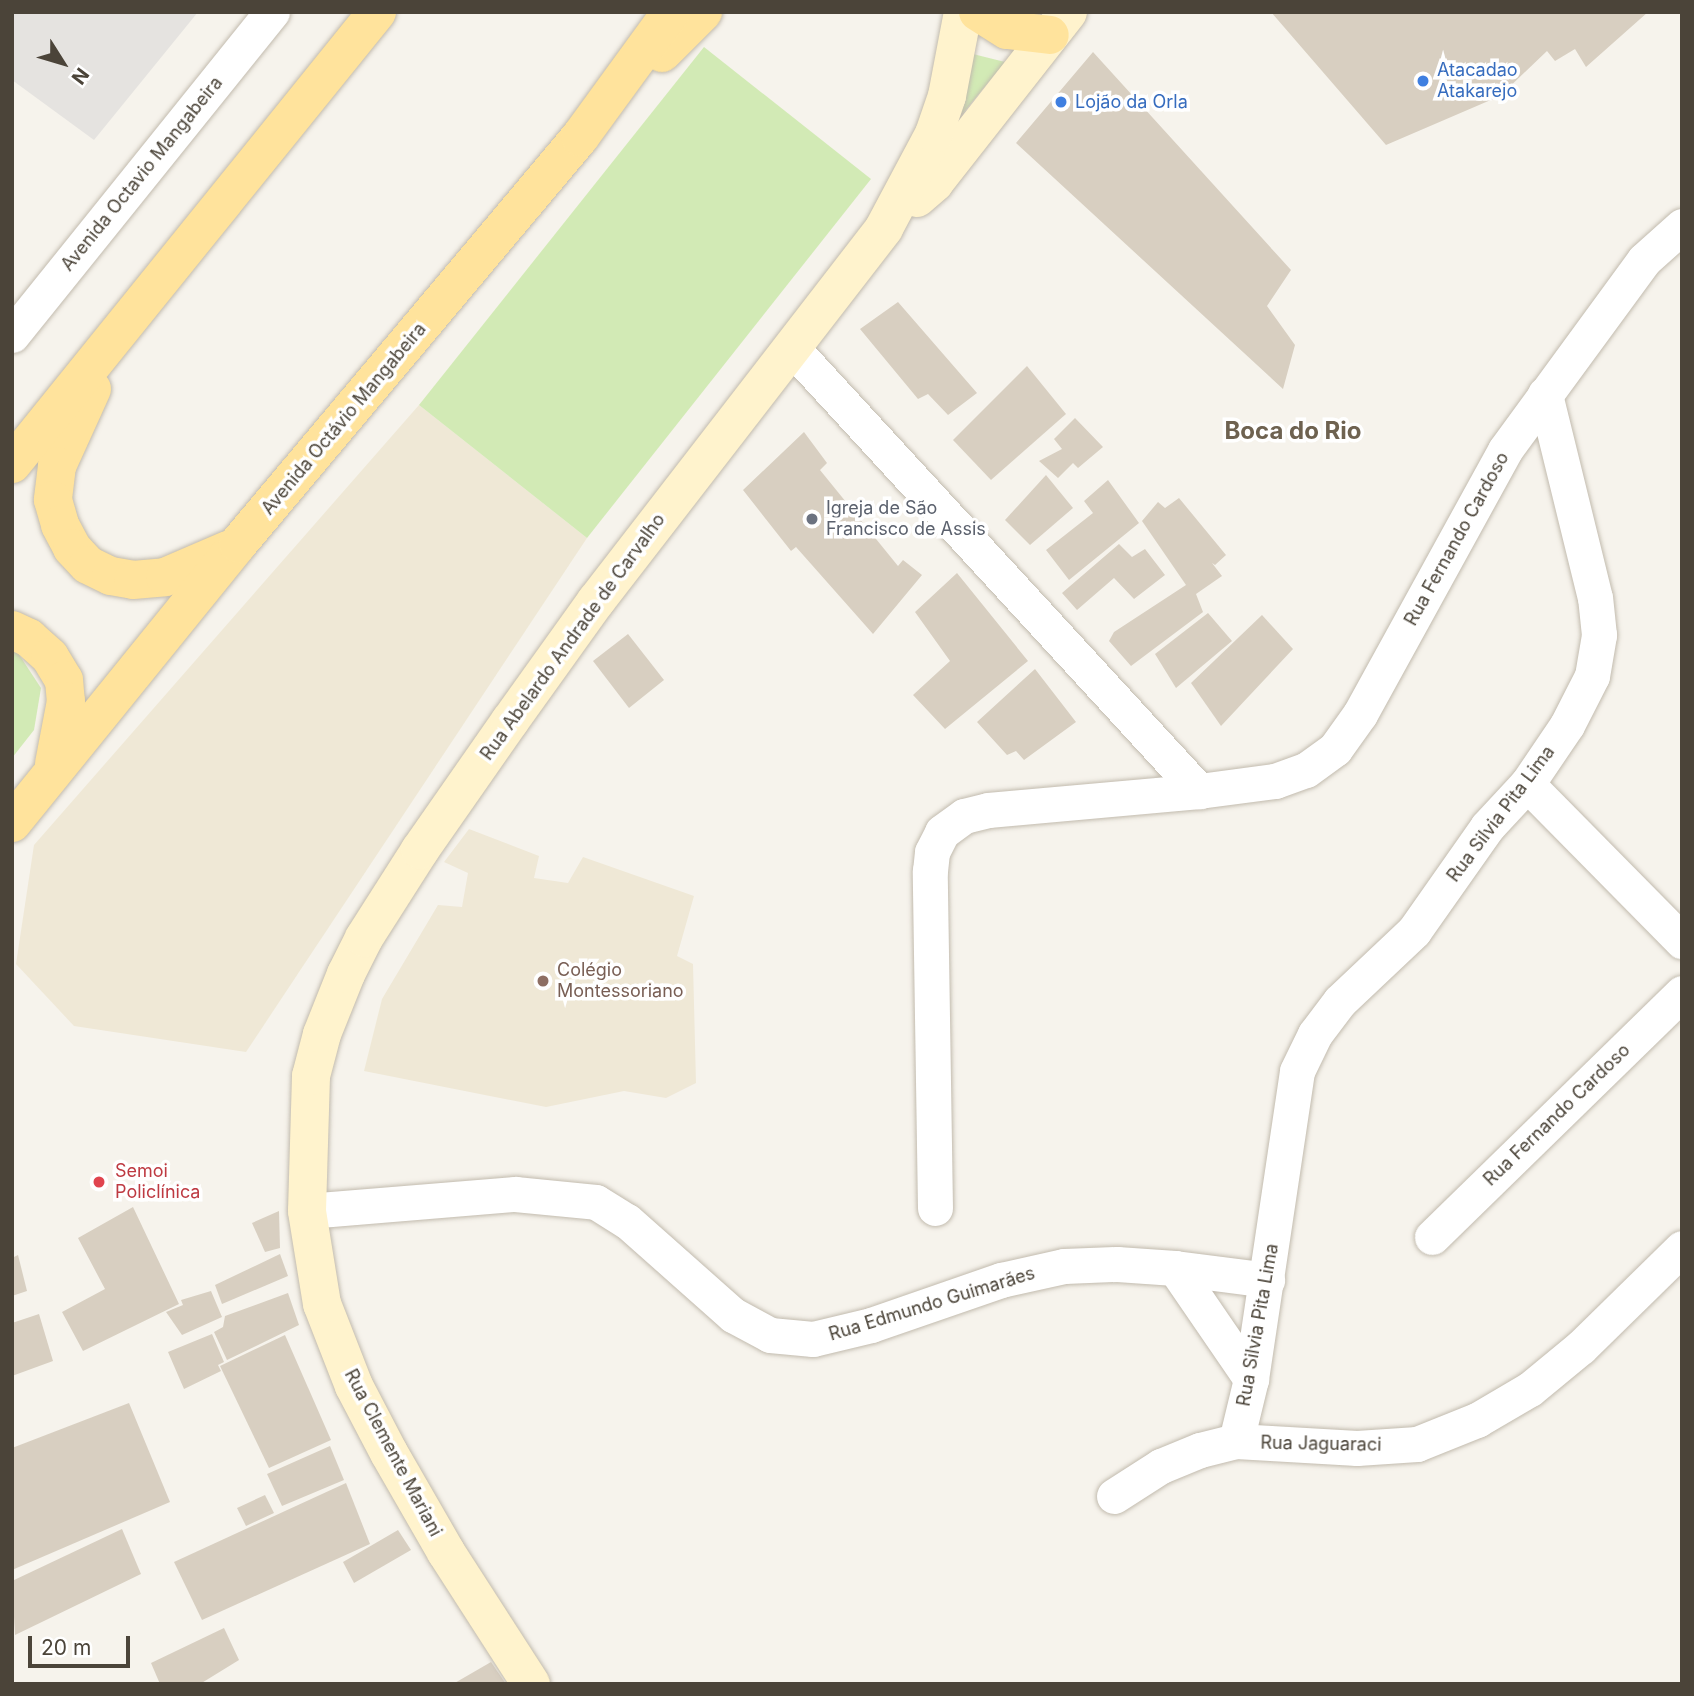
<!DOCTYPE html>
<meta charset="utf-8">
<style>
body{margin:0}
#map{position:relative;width:1694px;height:1696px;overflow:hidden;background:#f6f3ec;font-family:Inter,sans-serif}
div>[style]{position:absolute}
.education>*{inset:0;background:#efe8d6}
.green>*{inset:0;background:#d2eab5}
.parking>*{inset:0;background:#e5e3e0}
.building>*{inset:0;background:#d8cfc1}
.roads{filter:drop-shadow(0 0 2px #c2bbae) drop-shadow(0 0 2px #c2bbae)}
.street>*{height:35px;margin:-17.5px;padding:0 17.5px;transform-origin:17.5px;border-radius:17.5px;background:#fff}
.secondary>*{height:38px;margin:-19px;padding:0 19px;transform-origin:19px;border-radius:19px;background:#fff3cd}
.primary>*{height:38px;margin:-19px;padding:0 19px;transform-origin:19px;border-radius:19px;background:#ffe39c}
.dots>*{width:19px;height:19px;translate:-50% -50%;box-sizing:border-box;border:4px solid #fff;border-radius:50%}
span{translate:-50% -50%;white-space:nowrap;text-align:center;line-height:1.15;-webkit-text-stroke:7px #fff;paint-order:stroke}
.shop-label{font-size:18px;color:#366cbe}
.left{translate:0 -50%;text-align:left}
.street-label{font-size:18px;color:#4b4439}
.worship-label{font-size:18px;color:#5b616d}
.education-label{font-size:18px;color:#785e54}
.health-label{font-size:18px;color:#be3a42}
.district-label{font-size:24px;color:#6e6250;font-weight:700}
.frame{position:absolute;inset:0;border:14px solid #4b4439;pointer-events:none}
.north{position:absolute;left:28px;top:28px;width:70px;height:70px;-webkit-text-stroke:5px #fff;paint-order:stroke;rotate:127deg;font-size:19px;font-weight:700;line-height:28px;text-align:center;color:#4b4439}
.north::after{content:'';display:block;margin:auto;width:24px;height:32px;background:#4b4439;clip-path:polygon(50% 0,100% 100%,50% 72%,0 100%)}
.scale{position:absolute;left:28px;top:1636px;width:102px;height:32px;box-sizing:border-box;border:4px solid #4b4439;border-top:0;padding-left:9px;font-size:21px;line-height:24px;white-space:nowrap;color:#4b4439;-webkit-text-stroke:5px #fff;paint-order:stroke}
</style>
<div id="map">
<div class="education">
<i style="clip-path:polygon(419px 405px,587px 538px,246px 1052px,74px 1026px,16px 964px,34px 845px)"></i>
<i style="clip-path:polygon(469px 829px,539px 856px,534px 878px,568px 883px,583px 857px,694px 896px,677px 956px,693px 964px,696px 1083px,666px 1098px,624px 1091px,546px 1107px,364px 1071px,382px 999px,438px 905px,462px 907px,468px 873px,444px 862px)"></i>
</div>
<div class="green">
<i style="clip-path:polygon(704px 47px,871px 179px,587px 538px,419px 405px)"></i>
<i style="clip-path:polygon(965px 52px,1005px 62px,959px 118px)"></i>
<i style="clip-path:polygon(12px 651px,18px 653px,41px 688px,34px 730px,12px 758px)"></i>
</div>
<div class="parking">
<i style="clip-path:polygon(12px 12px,198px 12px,94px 140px,12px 80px)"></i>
</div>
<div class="building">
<i style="clip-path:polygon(1271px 12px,1648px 12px,1586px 67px,1575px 49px,1555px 61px,1547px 51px,1500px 96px,1386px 145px)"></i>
<i style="clip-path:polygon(1093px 52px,1291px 270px,1267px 306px,1295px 345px,1283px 389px,1016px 143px)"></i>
<i style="clip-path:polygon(898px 302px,977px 393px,948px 415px,928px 394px,918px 399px,860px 329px)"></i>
<i style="clip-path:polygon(1027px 366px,1066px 414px,991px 480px,953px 440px)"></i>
<i style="clip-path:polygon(1075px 418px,1103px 447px,1078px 468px,1073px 463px,1058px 478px,1039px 461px,1062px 449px,1054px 439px)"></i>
<i style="clip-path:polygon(804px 432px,827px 463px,820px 470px,898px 566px,903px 560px,922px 575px,873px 634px,796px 547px,791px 551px,743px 490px)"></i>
<i style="clip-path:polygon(1046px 475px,1073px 508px,1030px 545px,1005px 520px)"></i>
<i style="clip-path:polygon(1108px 480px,1139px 523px,1069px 580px,1046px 550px,1093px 513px,1084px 501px)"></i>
<i style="clip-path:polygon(1179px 498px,1226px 555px,1215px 565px,1212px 563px,1222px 576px,1196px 594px,1203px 612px,1131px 666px,1109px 641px,1114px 632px,1186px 585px,1142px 521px,1158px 502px,1165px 508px)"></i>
<i style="clip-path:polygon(1119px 544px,1132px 557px,1145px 549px,1165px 575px,1134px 599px,1114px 578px,1077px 610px,1062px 593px)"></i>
<i style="clip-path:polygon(957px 573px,1028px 661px,945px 729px,913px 695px,950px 661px,915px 612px)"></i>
<i style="clip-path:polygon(1208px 613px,1232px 641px,1176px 688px,1155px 654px)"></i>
<i style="clip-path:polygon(1262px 615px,1293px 649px,1221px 726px,1191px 683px)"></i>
<i style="clip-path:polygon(628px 634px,664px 680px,629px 708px,593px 661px)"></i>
<i style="clip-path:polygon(1035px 669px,1076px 722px,1024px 760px,1016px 751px,1007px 755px,977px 722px)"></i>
<i style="clip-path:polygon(133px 1207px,179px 1304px,83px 1351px,62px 1312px,105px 1289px,78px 1238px)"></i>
<i style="clip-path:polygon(279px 1211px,280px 1248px,265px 1252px,252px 1223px)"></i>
<i style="clip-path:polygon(280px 1254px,288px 1276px,222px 1304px,215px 1285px)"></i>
<i style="clip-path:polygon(18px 1255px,27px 1291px,12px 1296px,12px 1258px)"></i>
<i style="clip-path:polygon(211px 1291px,222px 1317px,182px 1335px,166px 1312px,183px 1305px,181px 1300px)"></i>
<i style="clip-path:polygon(288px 1293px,299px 1325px,227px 1360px,214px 1332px,223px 1327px,225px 1316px)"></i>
<i style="clip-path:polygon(39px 1314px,53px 1361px,12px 1376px,12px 1323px)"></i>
<i style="clip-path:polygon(212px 1334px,224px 1362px,218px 1365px,221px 1371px,184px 1389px,168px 1352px)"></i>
<i style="clip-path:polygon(285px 1335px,331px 1440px,269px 1468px,220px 1366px)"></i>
<i style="clip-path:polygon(129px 1403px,170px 1502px,12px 1570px,12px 1448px)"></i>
<i style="clip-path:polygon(330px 1446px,344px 1480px,282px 1506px,267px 1474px)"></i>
<i style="clip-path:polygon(346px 1483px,370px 1544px,202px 1620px,174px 1562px)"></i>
<i style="clip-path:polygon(265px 1495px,274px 1513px,246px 1526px,237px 1508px)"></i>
<i style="clip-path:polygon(122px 1529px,141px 1574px,15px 1635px,12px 1581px)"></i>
<i style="clip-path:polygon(398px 1530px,411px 1550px,354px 1583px,343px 1562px)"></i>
<i style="clip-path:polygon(224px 1628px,239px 1660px,200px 1684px,160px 1684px,151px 1663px)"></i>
<i style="clip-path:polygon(491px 1662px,506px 1684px,453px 1684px)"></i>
</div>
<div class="roads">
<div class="street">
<i style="left:12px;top:335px;width:415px;rotate:-51.2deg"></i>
<i style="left:792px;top:348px;width:602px;rotate:47.43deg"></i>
<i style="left:1527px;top:784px;width:221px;rotate:45.4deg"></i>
<i style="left:935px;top:1208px;width:337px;rotate:-90.9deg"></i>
<i style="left:930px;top:871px;width:19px;rotate:-84deg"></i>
<i style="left:932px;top:852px;width:22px;rotate:-63deg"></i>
<i style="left:942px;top:832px;width:27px;rotate:-36deg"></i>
<i style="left:964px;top:816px;width:25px;rotate:-14deg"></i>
<i style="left:988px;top:810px;width:212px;rotate:-5.1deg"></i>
<i style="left:1199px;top:791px;width:77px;rotate:-7.5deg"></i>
<i style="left:1275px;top:781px;width:33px;rotate:-20deg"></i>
<i style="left:1306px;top:770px;width:36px;rotate:-36deg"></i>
<i style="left:1335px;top:749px;width:43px;rotate:-54.5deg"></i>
<i style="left:1360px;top:714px;width:301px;rotate:-61.2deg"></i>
<i style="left:1505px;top:450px;width:235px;rotate:-53.8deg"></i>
<i style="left:1644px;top:260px;width:51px;rotate:-41.8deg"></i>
<i style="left:307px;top:1211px;width:209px;rotate:-4.7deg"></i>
<i style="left:515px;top:1194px;width:81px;rotate:5.6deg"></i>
<i style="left:596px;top:1202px;width:36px;rotate:32deg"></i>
<i style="left:627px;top:1221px;width:142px;rotate:41.6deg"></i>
<i style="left:733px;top:1315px;width:42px;rotate:28.4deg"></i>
<i style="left:770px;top:1335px;width:43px;rotate:5.3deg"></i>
<i style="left:813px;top:1339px;width:60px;rotate:-13.6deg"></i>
<i style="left:871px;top:1325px;width:138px;rotate:-19.1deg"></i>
<i style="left:1001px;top:1280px;width:65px;rotate:-12.5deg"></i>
<i style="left:1064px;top:1266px;width:53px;rotate:-2.2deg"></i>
<i style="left:1117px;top:1264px;width:58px;rotate:3.9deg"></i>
<i style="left:1175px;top:1268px;width:93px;rotate:7.4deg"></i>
<i style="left:1432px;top:1237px;width:349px;rotate:-44.3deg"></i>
<i style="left:1175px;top:1268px;width:135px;rotate:55.6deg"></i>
<i style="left:1236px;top:1441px;width:64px;rotate:-76.4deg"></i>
<i style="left:1251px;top:1379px;width:311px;rotate:-81.5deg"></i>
<i style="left:1297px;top:1071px;width:41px;rotate:-64.1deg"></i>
<i style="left:1315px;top:1034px;width:41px;rotate:-52.9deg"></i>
<i style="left:1340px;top:1001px;width:102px;rotate:-43.4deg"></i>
<i style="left:1414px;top:931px;width:127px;rotate:-54.9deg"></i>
<i style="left:1487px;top:827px;width:59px;rotate:-47.1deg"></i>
<i style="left:1527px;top:784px;width:71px;rotate:-55.9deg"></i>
<i style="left:1567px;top:725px;width:55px;rotate:-63deg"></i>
<i style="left:1592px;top:676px;width:42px;rotate:-80.3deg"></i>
<i style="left:1599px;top:635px;width:37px;rotate:-96deg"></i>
<i style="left:1595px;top:598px;width:210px;rotate:-103.8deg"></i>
<i style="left:1114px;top:1496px;width:56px;rotate:-32.6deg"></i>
<i style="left:1161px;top:1466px;width:42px;rotate:-22.3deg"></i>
<i style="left:1200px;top:1450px;width:37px;rotate:-14deg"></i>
<i style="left:1236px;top:1441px;width:121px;rotate:3.3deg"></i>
<i style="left:1357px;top:1448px;width:60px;rotate:-3.8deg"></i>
<i style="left:1417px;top:1444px;width:65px;rotate:-21.8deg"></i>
<i style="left:1477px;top:1420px;width:61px;rotate:-30.3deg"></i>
<i style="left:1530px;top:1389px;width:66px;rotate:-39.5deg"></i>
<i style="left:1581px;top:1347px;width:141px;rotate:-44.4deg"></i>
</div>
<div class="secondary">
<i style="left:917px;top:198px;width:23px;rotate:-41deg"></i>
<i style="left:934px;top:183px;width:217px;rotate:-51.9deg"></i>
<i style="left:531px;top:1684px;width:157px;rotate:-122.8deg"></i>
<i style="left:446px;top:1552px;width:114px;rotate:-119.9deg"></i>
<i style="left:389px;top:1453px;width:76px;rotate:-117.6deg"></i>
<i style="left:354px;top:1386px;width:88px;rotate:-111.3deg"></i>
<i style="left:322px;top:1304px;width:94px;rotate:-99.2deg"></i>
<i style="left:307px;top:1211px;width:135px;rotate:-88.3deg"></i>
<i style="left:311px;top:1076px;width:43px;rotate:-75.3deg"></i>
<i style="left:322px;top:1034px;width:65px;rotate:-68.2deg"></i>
<i style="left:346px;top:974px;width:40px;rotate:-63.4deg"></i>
<i style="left:364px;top:938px;width:104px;rotate:-57.5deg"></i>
<i style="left:420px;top:850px;width:157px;rotate:-55.1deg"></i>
<i style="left:510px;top:721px;width:148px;rotate:-54.4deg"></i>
<i style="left:596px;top:601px;width:471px;rotate:-52.3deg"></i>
<i style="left:884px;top:228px;width:106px;rotate:-62deg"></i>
<i style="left:934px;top:134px;width:40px;rotate:-71.1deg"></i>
<i style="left:947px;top:96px;width:86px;rotate:-79.2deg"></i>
</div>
<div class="primary">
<i style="left:978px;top:12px;width:34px;rotate:32deg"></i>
<i style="left:1007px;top:30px;width:43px;rotate:6.6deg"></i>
<i style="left:662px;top:53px;width:58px;rotate:-45deg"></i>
<i style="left:92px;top:389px;width:85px;rotate:114.4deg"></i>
<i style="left:57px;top:466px;width:34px;rotate:97deg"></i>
<i style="left:53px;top:500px;width:26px;rotate:74deg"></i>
<i style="left:60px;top:525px;width:26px;rotate:62deg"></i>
<i style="left:72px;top:548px;width:23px;rotate:47deg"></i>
<i style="left:88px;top:565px;width:25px;rotate:26deg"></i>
<i style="left:111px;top:576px;width:22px;rotate:10deg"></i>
<i style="left:133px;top:580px;width:32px;rotate:-5deg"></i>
<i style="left:165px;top:577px;width:69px;rotate:-23.2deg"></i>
<i style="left:12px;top:464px;width:581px;rotate:-51.08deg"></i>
<i style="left:12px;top:630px;width:19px;rotate:25deg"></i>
<i style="left:29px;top:638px;width:28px;rotate:42deg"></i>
<i style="left:50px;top:657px;width:27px;rotate:59deg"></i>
<i style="left:64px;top:680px;width:21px;rotate:85deg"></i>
<i style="left:66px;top:701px;width:64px;rotate:100.8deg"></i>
<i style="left:12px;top:823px;width:359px;rotate:-51deg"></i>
<i style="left:238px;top:544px;width:532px;rotate:-49.96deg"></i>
<i style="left:580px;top:137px;width:155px;rotate:-53.9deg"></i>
</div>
</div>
<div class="dots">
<i style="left:1423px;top:81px;background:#3f7fe0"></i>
<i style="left:1061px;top:102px;background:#3f7fe0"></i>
<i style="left:812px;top:519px;background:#6b7280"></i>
<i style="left:543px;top:981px;background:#8d6e63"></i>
<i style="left:99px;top:1182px;background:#e0444e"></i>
</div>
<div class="shop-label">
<span class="left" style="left:1437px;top:81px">Atacadao<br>Atakarejo</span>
<span class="left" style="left:1075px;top:102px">Lojão da Orla</span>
</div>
<div class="street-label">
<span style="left:142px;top:174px;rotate:-51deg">Avenida Octavio Mangabeira</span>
<span style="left:344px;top:419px;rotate:-50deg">Avenida Octávio Mangabeira</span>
<span style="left:1457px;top:539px;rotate:-61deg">Rua Fernando Cardoso</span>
<span style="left:573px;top:637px;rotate:-54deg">Rua Abelardo Andrade de Carvalho</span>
<span style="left:1501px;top:814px;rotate:-53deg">Rua Silvia Pita Lima</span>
<span style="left:1557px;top:1115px;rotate:-44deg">Rua Fernando Cardoso</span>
<span style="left:932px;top:1304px;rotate:-17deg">Rua Edmundo Guimarães</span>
<span style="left:1258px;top:1325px;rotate:-80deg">Rua Silvia Pita Lima</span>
<span style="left:1321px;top:1444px;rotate:1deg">Rua Jaguaraci</span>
<span style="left:393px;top:1453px;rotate:62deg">Rua Clemente Mariani</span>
</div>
<div class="worship-label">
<span class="left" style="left:826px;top:519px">Igreja de São<br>Francisco de Assis</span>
</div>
<div class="education-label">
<span class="left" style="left:557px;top:981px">Colégio<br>Montessoriano</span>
</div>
<div class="health-label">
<span class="left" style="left:115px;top:1182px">Semoi<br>Policlínica</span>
</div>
<div class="district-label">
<span style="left:1293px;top:431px">Boca do Rio</span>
</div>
<div class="frame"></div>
<div class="north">N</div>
<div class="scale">20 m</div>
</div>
